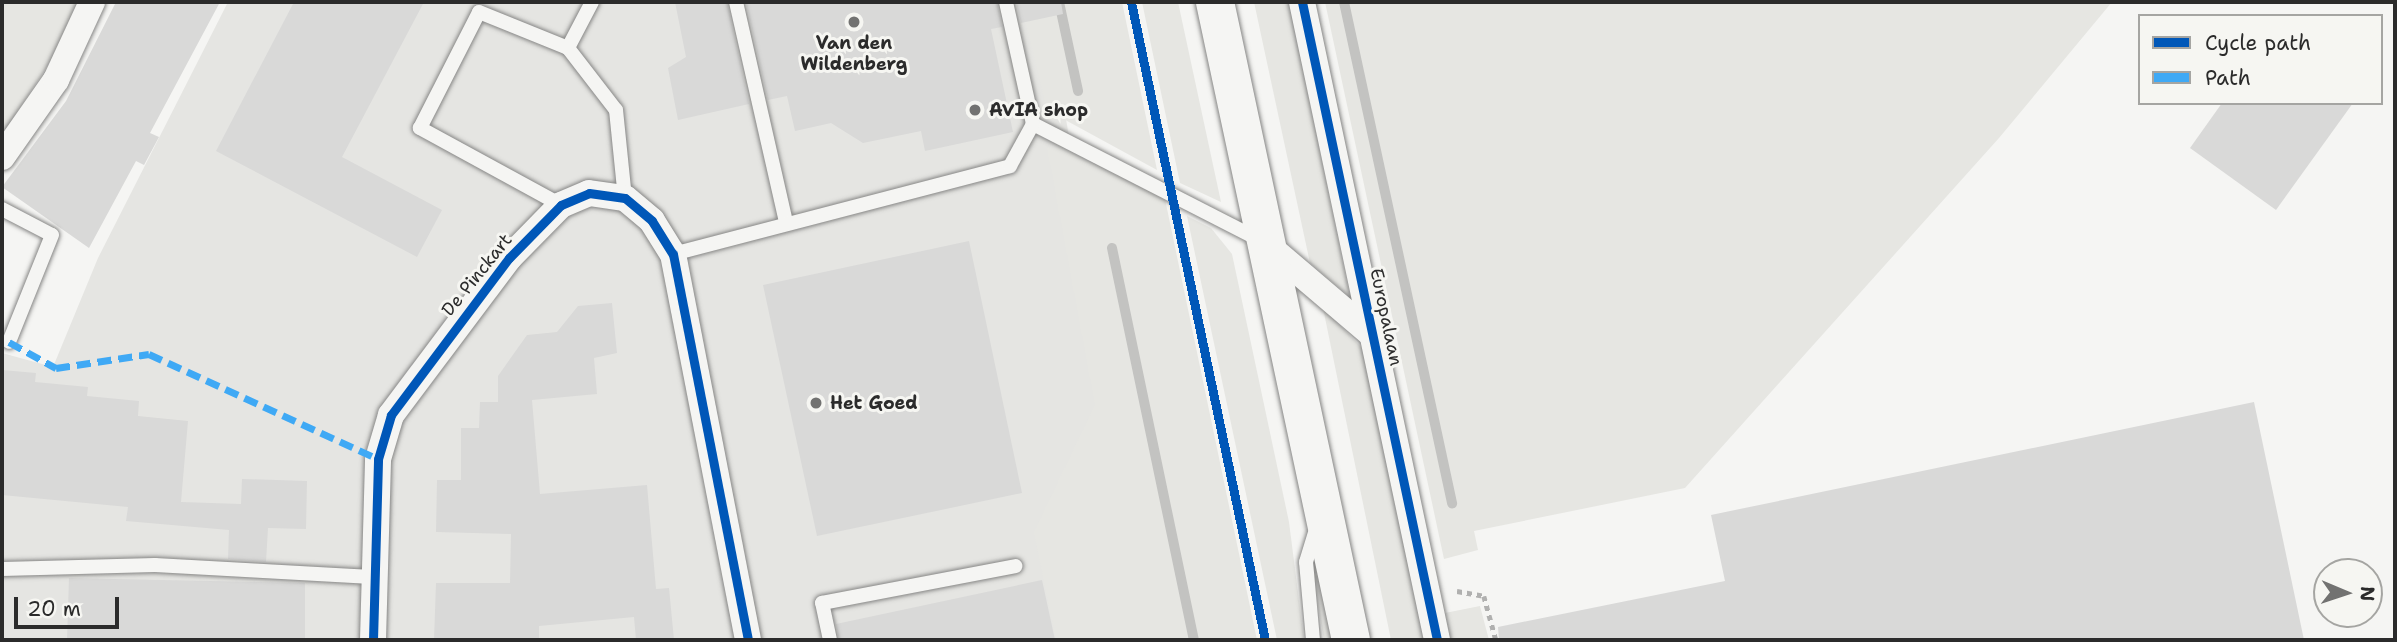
<!DOCTYPE html>
<style>
body{margin:0}
#map{position:relative;width:2397px;height:642px;overflow:hidden;background:#f5f5f3;font-family:"Shantell Sans",sans-serif}
div>[style]{position:absolute}
.built>*{inset:0;background:#e5e5e2}
.green>*{inset:0;background:#e6e6e2}
.stream>*{height:10px;margin:-5px;padding:0 5px;transform-origin:5px;border-radius:5px;background:#c3c3c1}
.building>*{inset:0;background:#d9d9d8}
.path>*{height:4.5px;margin-top:-2.25px;transform-origin:0;background:repeating-linear-gradient(90deg,#b0b0af 0 5px,transparent 0 10px)}
.roads{filter:drop-shadow(0 0 2px #868685) drop-shadow(0 0 2px #868685)}
.service>*{height:14px;margin:-7px;padding:0 7px;transform-origin:7px;border-radius:7px;background:#f5f5f3}
.minor>*{height:26px;margin:-13px;padding:0 13px;transform-origin:13px;border-radius:13px;background:#f5f5f3}
.secondary>*{height:38px;margin:-19px;padding:0 19px;transform-origin:19px;border-radius:19px;background:#f5f5f3}
.quiet>*{height:7px;margin-top:-3.5px;transform-origin:0;background:repeating-linear-gradient(90deg,#3fa9f5 0 14px,transparent 0 21px)}
.cycleway>*{height:9px;margin:-4.5px;padding:0 4.5px;transform-origin:4.5px;border-radius:4.5px;background:#0057b8}
.dots>*{width:19px;height:19px;translate:-50% -50%;box-sizing:border-box;border:4px solid #f6f6f2;border-radius:50%}
span{translate:-50% -50%;white-space:nowrap;text-align:center;line-height:1.15;-webkit-text-stroke:6px #f6f6f2;paint-order:stroke}
.poi-label{font-size:18px;color:#2b2b2b;font-weight:700}
.left{translate:0 -50%;text-align:left}
.street-label{font-size:18px;color:#2b2b2b}
.frame{position:absolute;inset:0;border:4px solid #2b2b2b;pointer-events:none}
.legend{position:absolute;left:2138px;top:14px;width:245px;height:91px;box-sizing:border-box;background:#f6f6f2;border:2px solid #a5a5a2;margin:0;padding:9px 12px;list-style:none;font-size:21px;color:#2b2b2b}
.legend li{display:flex;align-items:center;gap:14px;height:35px}
.legend b{width:35px;border:2px solid #a5a5a2}
.north{position:absolute;left:2313px;top:558px;width:70px;height:70px;box-sizing:border-box;background:#f6f6f2;border:2px solid #a5a5a2;border-radius:50%;rotate:92deg;font-size:19px;font-weight:700;line-height:28px;text-align:center;color:#2b2b2b}
.north::after{content:'';display:block;margin:auto;width:24px;height:32px;background:#727271;clip-path:polygon(50% 0,100% 100%,50% 72%,0 100%)}
.scale{position:absolute;left:14px;top:597px;width:105px;height:32px;box-sizing:border-box;border:4px solid #2b2b2b;border-top:0;padding-left:9px;font-size:21px;line-height:24px;white-space:nowrap;color:#2b2b2b;-webkit-text-stroke:5px #f6f6f2;paint-order:stroke}
</style>
<div id="map">
<div class="built">
<i style="clip-path:polygon(228px 2px,1046px 2px,1155px 640px,2px 640px,2px 353px,53px 367px,98px 258px)"></i>
</div>
<div class="green">
<i style="clip-path:polygon(2px 2px,78px 2px,56px 53px,2px 135px)"></i>
<i style="clip-path:polygon(1021px 2px,1122px 2px,1157px 170px,1047px 110px)"></i>
<i style="clip-path:polygon(1142px 2px,1178px 2px,1221px 202px,1180px 183px)"></i>
<i style="clip-path:polygon(1254px 2px,1289px 2px,1350px 297px,1310px 263px)"></i>
<i style="clip-path:polygon(1325px 2px,2112px 2px,1999px 138px,1685px 488px,1474px 531px,1478px 550px,1444px 559px)"></i>
<i style="clip-path:polygon(1047px 147px,1069px 150px,1165px 199px,1257px 640px,1056px 640px,1034px 532px,1095px 405px)"></i>
<i style="clip-path:polygon(1187px 216px,1211px 228px,1232px 254px,1289px 522px,1304px 640px,1277px 640px)"></i>
<i style="clip-path:polygon(1323px 308px,1362px 348px,1425px 640px,1391px 640px)"></i>
<i style="clip-path:polygon(1320px 574px,1334px 640px,1324px 640px,1313px 577px)"></i>
<i style="clip-path:polygon(1480px 606px,1489px 640px,1450px 640px,1445px 613px)"></i>
</div>
<div class="stream">
<i style="left:1059px;top:2px;width:91px;rotate:77.9deg"></i>
<i style="left:1344px;top:2px;width:513px;rotate:77.83deg"></i>
<i style="left:1112px;top:248px;width:400px;rotate:78.2deg"></i>
</div>
<div class="building">
<i style="clip-path:polygon(116px 2px,220px 2px,150px 133px,159px 137px,144px 165px,136px 161px,89px 248px,2px 187px,66px 101px)"></i>
<i style="clip-path:polygon(294px 2px,424px 2px,342px 157px,442px 210px,417px 257px,216px 151px)"></i>
<i style="clip-path:polygon(675px 2px,727px 2px,749px 104px,678px 120px,668px 68px,686px 57px)"></i>
<i style="clip-path:polygon(746px 2px,997px 2px,1002px 27px,991px 29px,1013px 132px,925px 151px,921px 131px,863px 143px,831px 123px,795px 131px,787px 96px,768px 100px)"></i>
<i style="clip-path:polygon(1016px 2px,1061px 2px,1063px 14px,1021px 23px)"></i>
<i style="clip-path:polygon(2222px 103px,2353px 103px,2276px 210px,2190px 148px)"></i>
<i style="clip-path:polygon(969px 241px,1022px 493px,817px 536px,763px 285px)"></i>
<i style="clip-path:polygon(612px 303px,617px 353px,594px 358px,597px 394px,532px 400px,540px 494px,647px 485px,656px 589px,669px 588px,674px 640px,636px 640px,634px 617px,539px 626px,539px 640px,434px 640px,436px 583px,510px 583px,511px 534px,436px 532px,437px 480px,461px 480px,461px 428px,479px 428px,480px 402px,498px 402px,498px 376px,527px 335px,557px 332px,578px 306px)"></i>
<i style="clip-path:polygon(2px 370px,36px 373px,35px 382px,88px 387px,87px 396px,139px 401px,138px 416px,188px 421px,181px 502px,241px 504px,242px 479px,307px 481px,306px 529px,268px 528px,266px 562px,228px 559px,229px 530px,126px 521px,128px 507px,2px 495px)"></i>
<i style="clip-path:polygon(2254px 402px,2304px 640px,1499px 640px,1498px 627px,1725px 581px,1711px 515px)"></i>
<i style="clip-path:polygon(69px 578px,305px 583px,305px 640px,67px 640px)"></i>
<i style="clip-path:polygon(1042px 580px,1055px 640px,839px 640px,836px 624px)"></i>
</div>
<div class="path">
<i style="left:1457px;top:591px;width:27px;rotate:10deg"></i>
<i style="left:1484px;top:596px;width:46px;rotate:74.7deg"></i>
</div>
<div class="roads">
<div class="service">
<i style="left:592px;top:2px;width:52px;rotate:117.6deg"></i>
<i style="left:568px;top:48px;width:78px;rotate:52.3deg"></i>
<i style="left:616px;top:110px;width:88px;rotate:84.2deg"></i>
<i style="left:736px;top:2px;width:226px;rotate:77.2deg"></i>
<i style="left:1006px;top:2px;width:125px;rotate:77.5deg"></i>
<i style="left:1033px;top:124px;width:255px;rotate:27.1deg"></i>
<i style="left:561px;top:205px;width:161px;rotate:-151.4deg"></i>
<i style="left:420px;top:128px;width:130px;rotate:-63deg"></i>
<i style="left:479px;top:12px;width:96px;rotate:22deg"></i>
<i style="left:2px;top:209px;width:56px;rotate:27.5deg"></i>
<i style="left:52px;top:235px;width:115px;rotate:111.9deg"></i>
<i style="left:673px;top:254px;width:348px;rotate:-14.6deg"></i>
<i style="left:1010px;top:166px;width:48px;rotate:-61.3deg"></i>
<i style="left:2px;top:569px;width:153px;rotate:-1.5deg"></i>
<i style="left:155px;top:565px;width:217px;rotate:3.2deg"></i>
<i style="left:830px;top:640px;width:38px;rotate:-102deg"></i>
<i style="left:822px;top:603px;width:197px;rotate:-10.8deg"></i>
<i style="left:1313px;top:640px;width:78px;rotate:-95.1deg"></i>
<i style="left:1306px;top:562px;width:34px;rotate:-73deg"></i>
</div>
<div class="minor">
<i style="left:1302px;top:2px;width:652px;rotate:78.05deg"></i>
<i style="left:2px;top:157px;width:94px;rotate:-55deg"></i>
<i style="left:56px;top:80px;width:86px;rotate:-65.2deg"></i>
<i style="left:1267px;top:245px;width:140px;rotate:40.4deg"></i>
<i style="left:373px;top:640px;width:181px;rotate:-88.4deg"></i>
<i style="left:378px;top:459px;width:46px;rotate:-73.5deg"></i>
<i style="left:391px;top:415px;width:196px;rotate:-53.1deg"></i>
<i style="left:509px;top:258px;width:74px;rotate:-45.5deg"></i>
<i style="left:561px;top:205px;width:30px;rotate:-23deg"></i>
<i style="left:589px;top:193px;width:36px;rotate:8deg"></i>
<i style="left:625px;top:198px;width:35px;rotate:40deg"></i>
<i style="left:652px;top:221px;width:39px;rotate:58deg"></i>
<i style="left:673px;top:254px;width:393px;rotate:79deg"></i>
</div>
<div class="secondary">
<i style="left:1215px;top:2px;width:652px;rotate:77.97deg"></i>
</div>
</div>
<div class="quiet">
<i style="left:9px;top:342px;width:54px;rotate:29deg"></i>
<i style="left:56px;top:368px;width:94px;rotate:-8.6deg"></i>
<i style="left:149px;top:354px;width:252px;rotate:24.6deg"></i>
</div>
<div class="cycleway">
<i style="left:1131px;top:2px;width:652px;rotate:78.14deg"></i>
<i style="left:1302px;top:2px;width:652px;rotate:78.05deg"></i>
<i style="left:373px;top:640px;width:181px;rotate:-88.4deg"></i>
<i style="left:378px;top:459px;width:46px;rotate:-73.5deg"></i>
<i style="left:391px;top:415px;width:196px;rotate:-53.1deg"></i>
<i style="left:509px;top:258px;width:74px;rotate:-45.5deg"></i>
<i style="left:561px;top:205px;width:30px;rotate:-23deg"></i>
<i style="left:589px;top:193px;width:36px;rotate:8deg"></i>
<i style="left:625px;top:198px;width:35px;rotate:40deg"></i>
<i style="left:652px;top:221px;width:39px;rotate:58deg"></i>
<i style="left:673px;top:254px;width:393px;rotate:79deg"></i>
</div>
<div class="dots">
<i style="left:854px;top:22px;background:#727271"></i>
<i style="left:975px;top:110px;background:#727271"></i>
<i style="left:816px;top:403px;background:#727271"></i>
</div>
<div class="poi-label">
<span style="left:854px;top:54px">Van den<br>Wildenberg</span>
<span class="left" style="left:989px;top:110px">AVIA shop</span>
<span class="left" style="left:830px;top:403px">Het Goed</span>
</div>
<div class="street-label">
<span style="left:477px;top:275px;rotate:-51deg">De Pinckart</span>
<span style="left:1386px;top:317px;rotate:78deg">Europalaan</span>
</div>
<div class="frame"></div>
<ul class="legend">
<li><b style="height:9px;background:#0057b8"></b>Cycle path</li>
<li><b style="height:9px;background:#3fa9f5"></b>Path</li>
</ul>
<div class="north">N</div>
<div class="scale">20 m</div>
</div>
